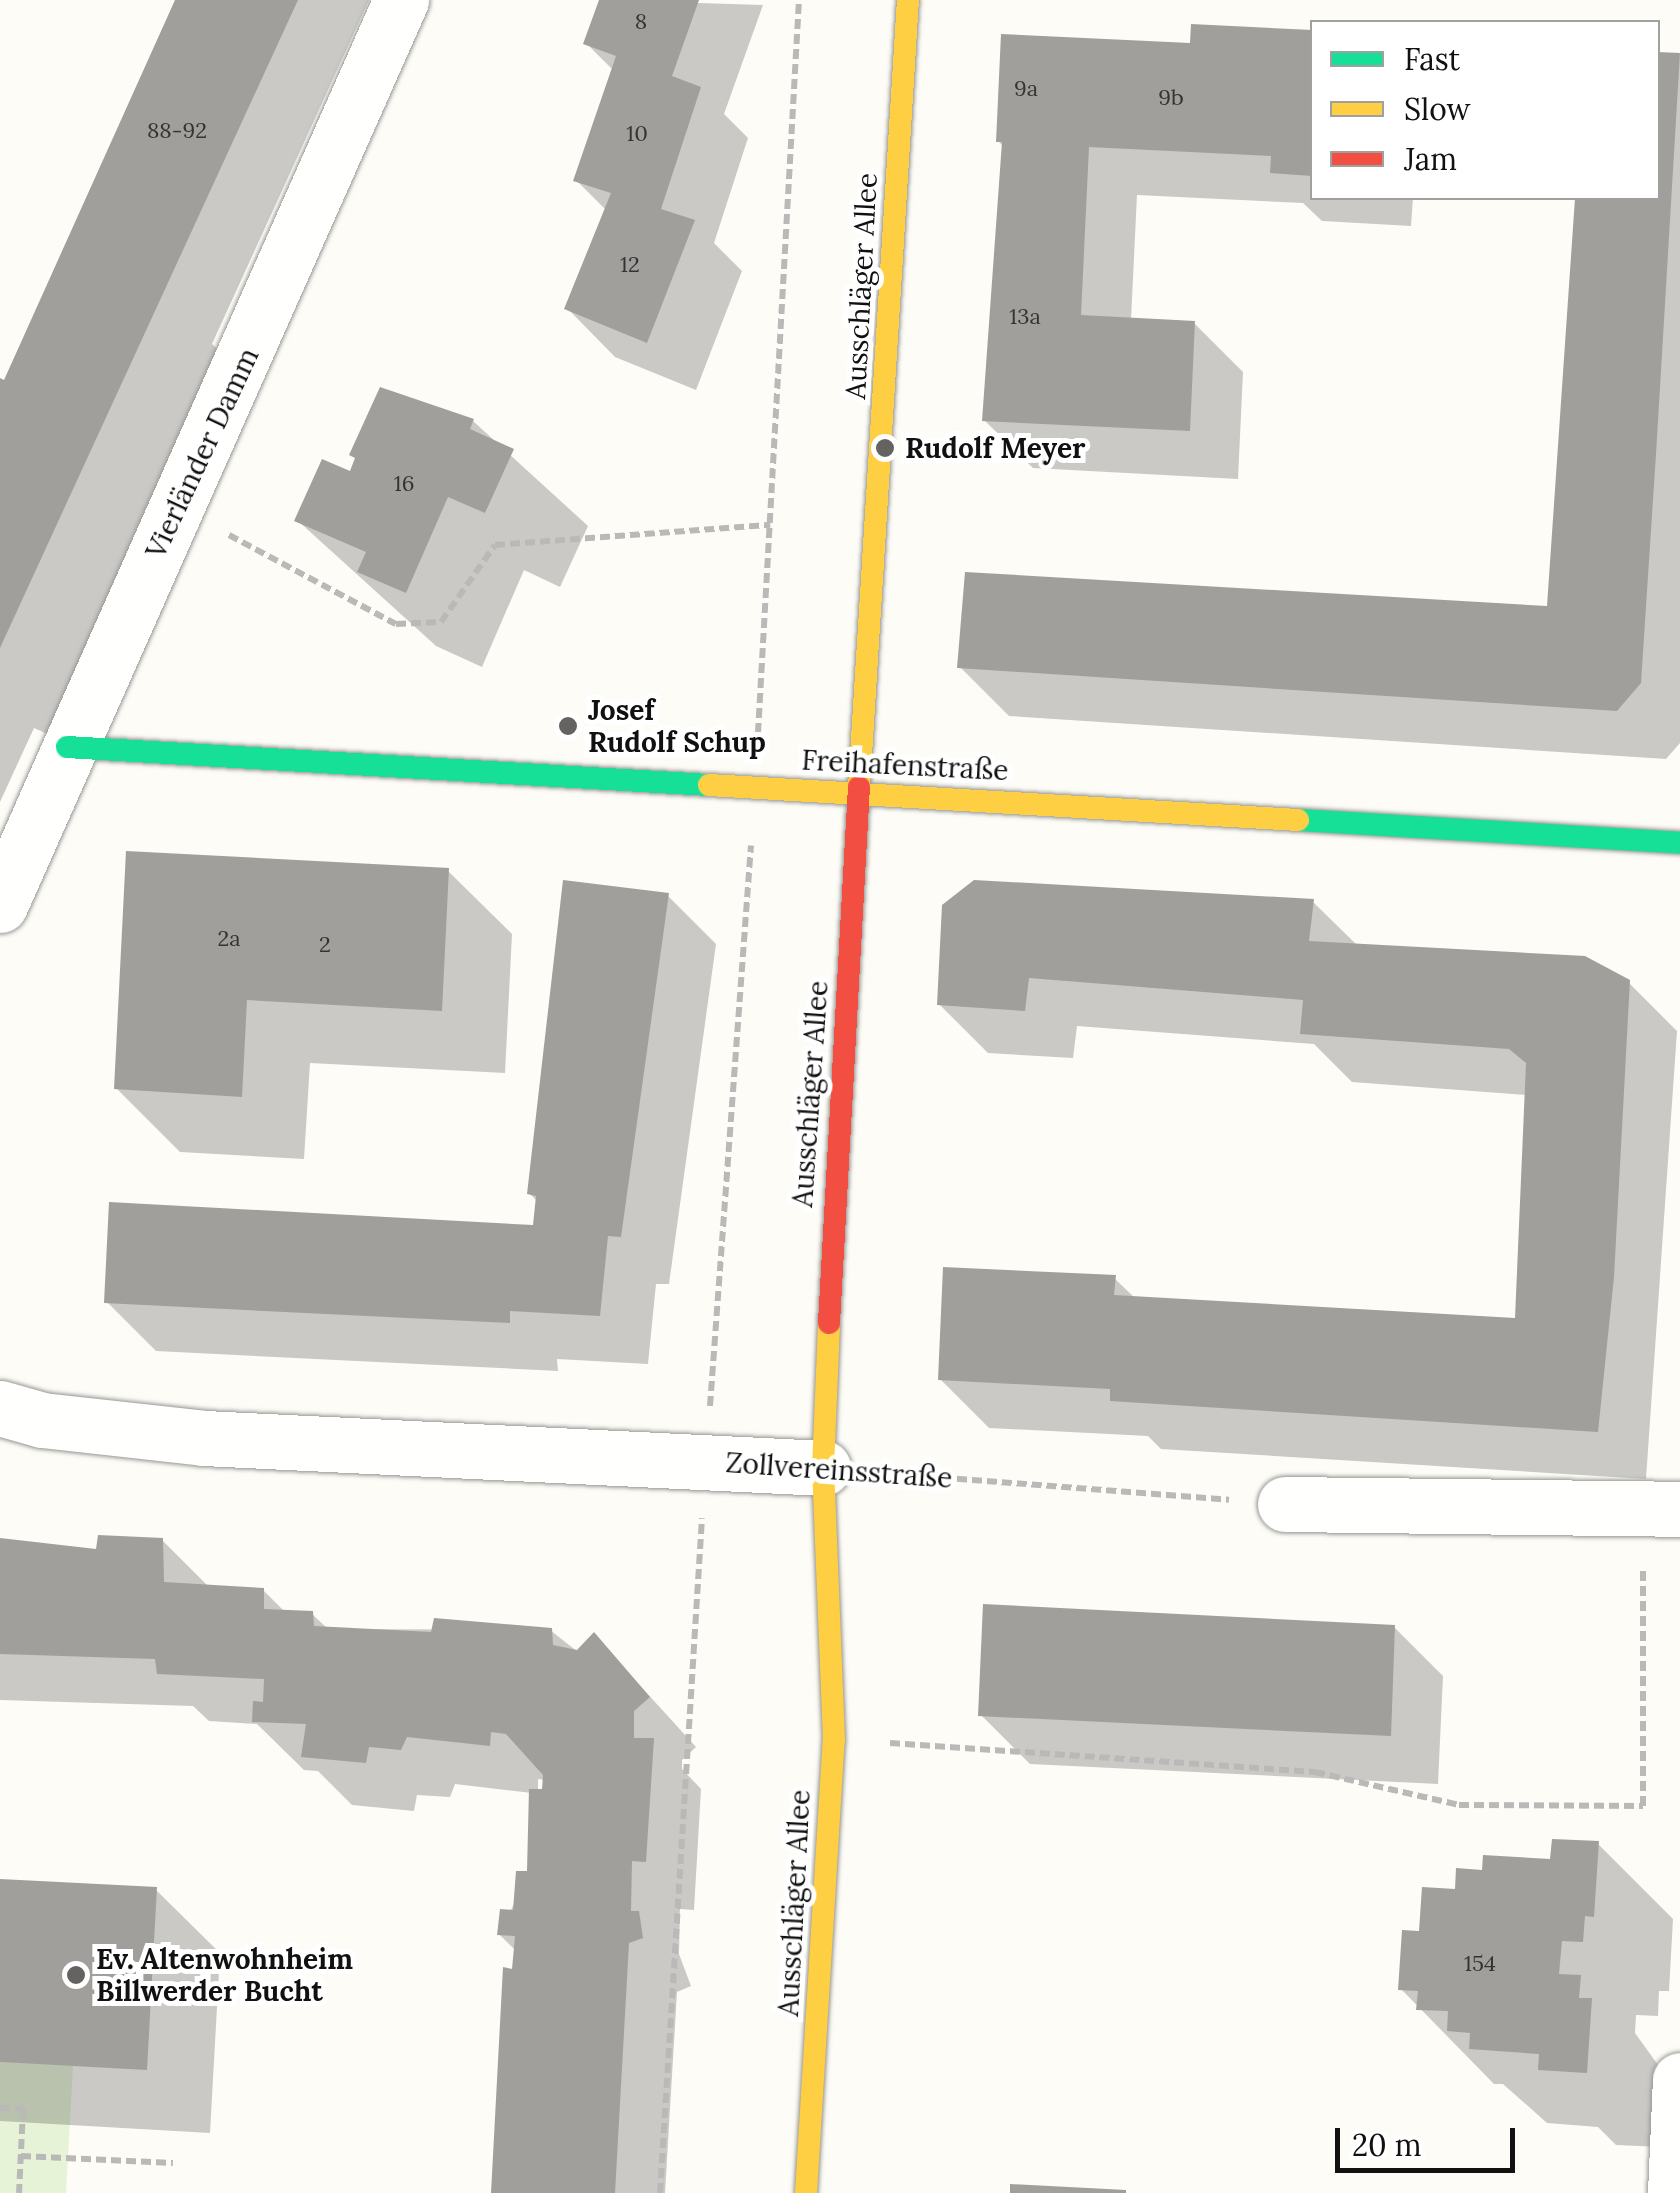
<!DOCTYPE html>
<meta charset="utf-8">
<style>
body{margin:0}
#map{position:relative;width:1680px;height:2193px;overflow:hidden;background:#fdfcf7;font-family:Lora,serif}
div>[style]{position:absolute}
.green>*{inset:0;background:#e7f3d7}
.shadow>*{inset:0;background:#0003}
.building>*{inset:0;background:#a19f9c}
.path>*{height:6px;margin-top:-3px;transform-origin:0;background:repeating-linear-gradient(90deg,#b9b9b8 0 10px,transparent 0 15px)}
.roads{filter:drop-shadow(0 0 2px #979795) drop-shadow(0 0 2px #979795)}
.street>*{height:55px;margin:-27.5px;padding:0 27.5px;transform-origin:27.5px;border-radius:27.5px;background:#fffffe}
.fast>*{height:22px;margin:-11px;padding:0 11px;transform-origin:11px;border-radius:11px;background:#16e098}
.slow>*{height:22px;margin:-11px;padding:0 11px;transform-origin:11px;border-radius:11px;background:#ffcf43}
.jam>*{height:22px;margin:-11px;padding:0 11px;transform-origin:11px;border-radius:11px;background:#f24e42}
.dots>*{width:28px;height:28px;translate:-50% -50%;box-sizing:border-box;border:5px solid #fff;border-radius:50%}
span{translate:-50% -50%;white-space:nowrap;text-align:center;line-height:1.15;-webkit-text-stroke:10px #fff;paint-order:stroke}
.number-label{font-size:22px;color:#353434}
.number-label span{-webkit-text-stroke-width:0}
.street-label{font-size:28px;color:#111}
.poi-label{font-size:28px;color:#111;font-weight:700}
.left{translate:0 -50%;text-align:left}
.legend{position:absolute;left:1310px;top:20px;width:350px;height:180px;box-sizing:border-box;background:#fff;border:2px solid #a0a0a0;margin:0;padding:12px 18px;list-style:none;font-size:30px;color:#111}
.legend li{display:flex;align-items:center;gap:20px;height:50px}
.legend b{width:50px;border:2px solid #a0a0a0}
.scale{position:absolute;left:1335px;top:2128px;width:180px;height:45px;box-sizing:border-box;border:5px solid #111;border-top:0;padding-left:12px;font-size:30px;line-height:35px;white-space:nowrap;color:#111;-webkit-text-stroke:8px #fff;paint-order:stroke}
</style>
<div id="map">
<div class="green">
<i style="clip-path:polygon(0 2062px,73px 2066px,66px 2193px,0 2193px)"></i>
</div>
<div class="shadow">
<i style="clip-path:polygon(178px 0,369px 0,212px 344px,227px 358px,52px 736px,34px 728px,0 802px,0 380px,6px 384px)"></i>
<i style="clip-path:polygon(602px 0,763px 5px,724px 114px,748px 138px,714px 243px,742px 271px,696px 390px,615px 357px,567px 308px,606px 210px,576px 180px,614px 71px,586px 43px)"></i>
<i style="clip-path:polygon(1193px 26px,1312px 32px,1312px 198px,1413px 198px,1411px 226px,1322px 221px,1303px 203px,1137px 195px,1131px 320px,1194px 323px,1243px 372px,1238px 479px,1033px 468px,984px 420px,1004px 147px,998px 141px,1193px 46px)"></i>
<i style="clip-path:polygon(1658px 54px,1680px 57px,1680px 743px,1666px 759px,1009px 716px,960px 667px,1549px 609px,1577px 198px,1658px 198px)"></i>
<i style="clip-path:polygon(473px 421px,588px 526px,560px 587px,524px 570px,482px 667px,436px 646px,297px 520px,351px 474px)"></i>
<i style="clip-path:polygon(129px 853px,448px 871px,512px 934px,505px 1073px,310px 1063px,304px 1159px,180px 1152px,116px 1088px)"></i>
<i style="clip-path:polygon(667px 895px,716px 944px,669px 1284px,656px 1284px,648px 1364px,557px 1359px,558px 1371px,156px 1351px,107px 1302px,535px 1228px,538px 1202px,529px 1193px)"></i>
<i style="clip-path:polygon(1313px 902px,1358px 946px,1628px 982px,1677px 1031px,1646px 1479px,1161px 1449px,1148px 1436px,989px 1428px,940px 1379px,1114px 1278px,1136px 1299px,1517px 1321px,1527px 1095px,1352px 1082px,1314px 1044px,1077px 1026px,1073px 1058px,988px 1053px,939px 1004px,945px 906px)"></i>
<i style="clip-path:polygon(evenodd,162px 1540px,209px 1587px,263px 1590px,285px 1612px,312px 1614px,328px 1629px,550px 1630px,578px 1652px,594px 1635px,696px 1747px,682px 1760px,682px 1769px,701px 1789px,694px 1910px,680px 1909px,679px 1954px,691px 1986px,677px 1992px,665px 2193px,493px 2193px,516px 1951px,499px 1934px,529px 1874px,532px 1793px,455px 1784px,450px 1797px,417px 1795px,414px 1811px,352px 1805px,318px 1771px,304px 1770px,257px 1724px,209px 1721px,193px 1706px,0 1700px,0 1543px,98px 1552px,162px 1540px,538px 1779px,545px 1780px,544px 1792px,538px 1792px,538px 1779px)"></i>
<i style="clip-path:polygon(1394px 1627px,1443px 1676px,1438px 1784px,1030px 1764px,981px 1715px)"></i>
<i style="clip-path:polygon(1598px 1844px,1673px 1919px,1669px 1991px,1659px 1991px,1658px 2016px,1636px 2015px,1635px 2033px,1666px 2076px,1662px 2147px,1616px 2145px,1598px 2127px,1547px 2123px,1503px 2084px,1494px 2084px,1401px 1989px,1422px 1933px,1457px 1892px,1484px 1873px,1553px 1862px)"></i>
<i style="clip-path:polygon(0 1881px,156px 1890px,220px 1953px,210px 2133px,0 2121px)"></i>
</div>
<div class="building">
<i style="clip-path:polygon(175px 0,298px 0,0 648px,0 378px,4px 380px)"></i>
<i style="clip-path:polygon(599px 0,699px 0,672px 76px,701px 87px,661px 209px,695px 220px,647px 343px,564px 309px,611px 193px,573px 181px,616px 56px,583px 44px)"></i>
<i style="clip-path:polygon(1191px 24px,1312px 30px,1312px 176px,1270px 173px,1271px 156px,1089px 147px,1081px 315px,1195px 321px,1190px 431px,982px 421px,1002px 142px,996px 142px,1001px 34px,1190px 43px)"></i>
<i style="clip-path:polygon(1658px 52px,1680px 53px,1656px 454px,1641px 683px,1617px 711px,957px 668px,965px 572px,1547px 606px,1575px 198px,1658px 198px)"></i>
<i style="clip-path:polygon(380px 387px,474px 419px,470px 429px,514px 449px,485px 513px,448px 497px,406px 593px,357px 572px,366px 552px,294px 521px,322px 459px,350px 471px,355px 458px,349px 455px)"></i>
<i style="clip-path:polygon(126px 851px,449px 868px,442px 1011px,247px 1000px,242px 1097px,114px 1089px)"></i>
<i style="clip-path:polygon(563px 880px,669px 893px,621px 1237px,608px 1236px,600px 1316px,510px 1311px,510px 1323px,104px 1303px,109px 1202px,533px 1225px,536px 1196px,527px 1194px)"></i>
<i style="clip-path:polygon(974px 880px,1314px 899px,1309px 941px,1585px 956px,1630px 980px,1614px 1277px,1598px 1432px,1110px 1401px,1110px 1389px,938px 1380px,943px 1267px,1116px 1275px,1114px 1295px,1515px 1318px,1526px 1063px,1509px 1049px,1300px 1034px,1303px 1000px,1029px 978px,1025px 1011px,937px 1005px,942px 905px)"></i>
<i style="clip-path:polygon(98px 1535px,163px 1538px,164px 1582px,264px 1588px,264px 1609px,313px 1611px,314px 1626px,431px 1632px,434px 1618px,552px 1628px,553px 1645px,577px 1650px,594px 1632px,650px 1697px,634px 1711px,634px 1738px,654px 1738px,646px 1862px,632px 1861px,631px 1911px,639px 1911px,643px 1938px,629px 1943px,615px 2193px,491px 2193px,503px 1967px,512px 1969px,515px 1936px,497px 1935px,500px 1909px,513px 1910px,516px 1871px,527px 1871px,529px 1789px,542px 1789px,543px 1775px,506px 1734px,491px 1732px,490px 1746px,407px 1737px,401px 1750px,369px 1747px,366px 1763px,301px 1757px,306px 1724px,252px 1722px,253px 1701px,263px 1702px,264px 1679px,157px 1674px,155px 1659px,0 1654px,0 1538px,96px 1549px)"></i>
<i style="clip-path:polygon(983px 1604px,1395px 1625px,1391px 1736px,978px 1716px)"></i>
<i style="clip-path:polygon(1552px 1839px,1599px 1841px,1594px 1917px,1585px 1916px,1583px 1942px,1562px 1941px,1559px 1974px,1581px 1975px,1579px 1998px,1592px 1998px,1587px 2073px,1538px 2070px,1539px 2054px,1469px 2049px,1470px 2033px,1447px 2031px,1448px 2011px,1416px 2010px,1418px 1991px,1398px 1990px,1402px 1930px,1419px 1931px,1422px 1887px,1455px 1889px,1456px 1868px,1482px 1870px,1483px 1855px,1550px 1859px)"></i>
<i style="clip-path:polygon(0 1879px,157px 1887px,147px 2070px,0 2062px)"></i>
<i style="clip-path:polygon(1010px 2184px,1126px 2190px,1126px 2193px,1010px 2193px)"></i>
</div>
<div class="path">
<i style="left:229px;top:535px;width:189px;rotate:28.1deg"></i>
<i style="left:396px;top:624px;width:45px;rotate:-2.5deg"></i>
<i style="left:441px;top:622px;width:94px;rotate:-55deg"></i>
<i style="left:495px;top:545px;width:276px;rotate:-4.2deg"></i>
<i style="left:758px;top:733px;width:734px;rotate:-86.8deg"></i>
<i style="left:710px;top:1406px;width:562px;rotate:-85.82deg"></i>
<i style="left:882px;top:1473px;width:348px;rotate:4.4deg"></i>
<i style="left:890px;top:1743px;width:426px;rotate:3.9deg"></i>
<i style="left:1315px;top:1772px;width:148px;rotate:12.9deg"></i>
<i style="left:1459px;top:1805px;width:184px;rotate:0.3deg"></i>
<i style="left:1643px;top:1806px;width:239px;rotate:-90deg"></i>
<i style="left:0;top:2108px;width:23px;rotate:2deg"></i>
<i style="left:23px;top:2109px;width:84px;rotate:92.7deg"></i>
<i style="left:21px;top:2156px;width:152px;rotate:2.6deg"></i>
<i style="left:660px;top:2193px;width:676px;rotate:-86.44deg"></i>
</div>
<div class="roads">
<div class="street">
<i style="left:0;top:905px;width:990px;rotate:-66.1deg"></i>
<i style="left:0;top:1408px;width:44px;rotate:15.9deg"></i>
<i style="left:42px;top:1420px;width:163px;rotate:6.3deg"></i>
<i style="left:204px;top:1438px;width:620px;rotate:2.77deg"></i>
<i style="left:1285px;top:1504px;width:395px;rotate:0.7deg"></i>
<i style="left:1675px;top:2193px;width:113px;rotate:-87.5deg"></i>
</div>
<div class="fast">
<i style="left:67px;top:747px;width:643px;rotate:3.39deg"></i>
<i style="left:1298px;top:820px;width:383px;rotate:3.4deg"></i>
</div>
<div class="slow">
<i style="left:709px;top:785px;width:590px;rotate:3.4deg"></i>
<i style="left:859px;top:787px;width:789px;rotate:-86.44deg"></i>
<i style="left:806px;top:2193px;width:454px;rotate:-86.5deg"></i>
<i style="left:834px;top:1740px;width:272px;rotate:-92.3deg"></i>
<i style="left:823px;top:1468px;width:145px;rotate:-87.6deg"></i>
</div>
<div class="jam">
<i style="left:829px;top:1323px;width:537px;rotate:-86.8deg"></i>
</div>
</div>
<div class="dots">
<i style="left:885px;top:448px;background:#646362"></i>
<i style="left:568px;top:726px;background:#646362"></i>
<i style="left:76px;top:1975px;background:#646362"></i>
</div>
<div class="number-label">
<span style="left:641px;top:22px">8</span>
<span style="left:1026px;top:89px">9a</span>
<span style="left:1171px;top:98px">9b</span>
<span style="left:177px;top:131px">88-92</span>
<span style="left:637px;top:134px">10</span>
<span style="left:630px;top:265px">12</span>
<span style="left:1025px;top:317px">13a</span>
<span style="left:404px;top:484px">16</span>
<span style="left:229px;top:939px">2a</span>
<span style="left:325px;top:945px">2</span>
<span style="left:1480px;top:1964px">154</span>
</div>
<div class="street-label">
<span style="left:861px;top:286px;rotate:-87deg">Ausschläger Allee</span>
<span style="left:202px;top:453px;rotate:-65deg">Vierländer Damm</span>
<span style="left:905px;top:765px;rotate:3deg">Freihafenstraße</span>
<span style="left:810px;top:1094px;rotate:-86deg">Ausschläger Allee</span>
<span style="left:839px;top:1470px;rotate:4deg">Zollvereinsstraße</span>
<span style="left:794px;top:1903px;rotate:-87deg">Ausschläger Allee</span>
</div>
<div class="poi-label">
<span class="left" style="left:905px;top:448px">Rudolf Meyer</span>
<span class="left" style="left:588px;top:726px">Josef<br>Rudolf Schup</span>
<span class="left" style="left:96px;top:1975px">Ev. Altenwohnheim<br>Billwerder Bucht</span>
</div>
<ul class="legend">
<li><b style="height:12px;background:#16e098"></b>Fast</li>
<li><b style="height:12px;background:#ffcf43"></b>Slow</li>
<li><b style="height:12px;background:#f24e42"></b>Jam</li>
</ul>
<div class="scale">20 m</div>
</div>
